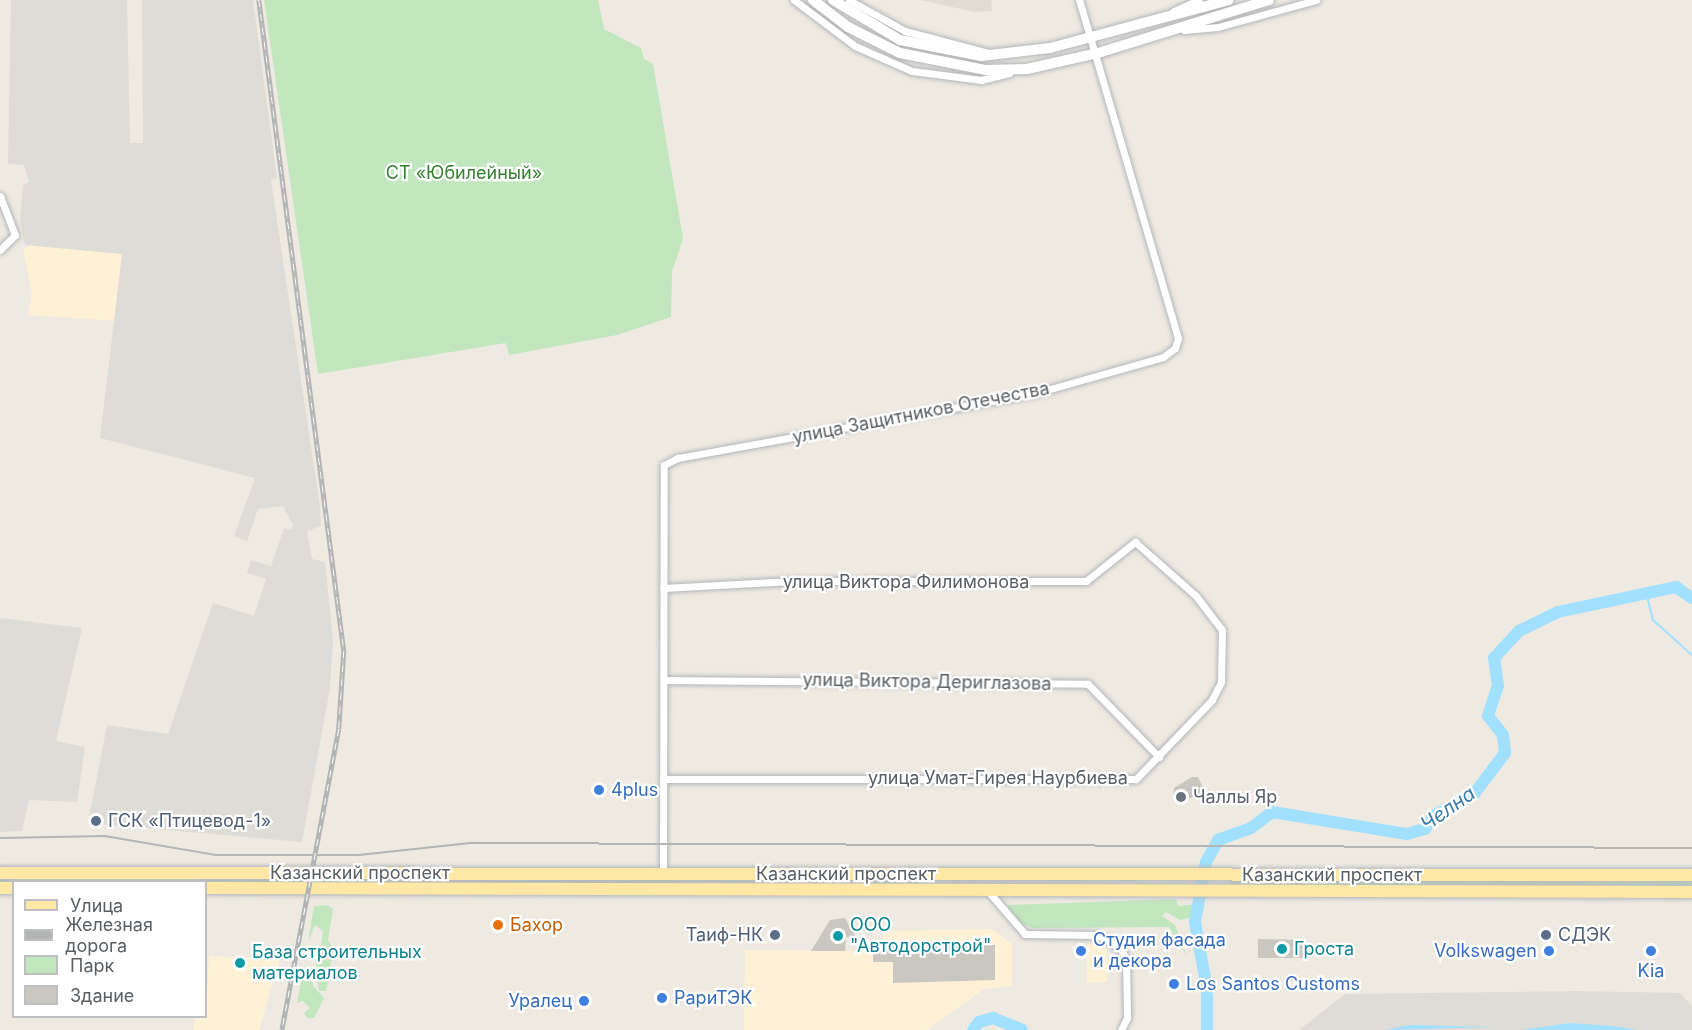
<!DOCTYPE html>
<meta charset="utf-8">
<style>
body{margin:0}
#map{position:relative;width:1692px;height:1030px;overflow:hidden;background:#eeeae2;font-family:Inter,sans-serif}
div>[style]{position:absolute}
.commercial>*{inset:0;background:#fef1d6}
.industrial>*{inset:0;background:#dedcd7}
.education>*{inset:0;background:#e0dbd3}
.green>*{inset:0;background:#c2e6be}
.water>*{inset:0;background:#a1e0ff}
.stream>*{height:2px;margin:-1px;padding:0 1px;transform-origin:1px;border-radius:1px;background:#a1e0ff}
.river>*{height:12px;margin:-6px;padding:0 6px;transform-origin:6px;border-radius:6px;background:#a1e0ff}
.building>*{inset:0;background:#cac7c1}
.roads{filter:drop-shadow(0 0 2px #b3b6ba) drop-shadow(0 0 2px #b3b6ba)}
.street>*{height:7px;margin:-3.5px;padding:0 3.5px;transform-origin:3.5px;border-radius:3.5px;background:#fff}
.secondary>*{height:10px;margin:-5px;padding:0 5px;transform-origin:5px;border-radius:5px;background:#fff}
.primary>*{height:12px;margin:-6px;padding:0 6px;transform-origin:6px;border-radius:6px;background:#ffe7a6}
.tram>*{height:1.5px;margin:-0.75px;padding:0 0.75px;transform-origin:0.75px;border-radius:0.75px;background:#b3b4b4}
.rail>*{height:4.5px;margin-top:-2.25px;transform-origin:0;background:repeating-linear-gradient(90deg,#fff 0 7px,#b3b4b4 0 14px);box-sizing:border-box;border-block:2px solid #b3b4b4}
.dots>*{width:16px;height:16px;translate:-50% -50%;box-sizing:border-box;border:3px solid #fff;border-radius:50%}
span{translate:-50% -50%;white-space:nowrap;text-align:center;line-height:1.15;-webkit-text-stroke:4.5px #fff;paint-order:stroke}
.park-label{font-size:18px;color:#378232}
.street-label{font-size:18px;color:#5a5f63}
.shop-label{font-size:18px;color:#366cbe}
.left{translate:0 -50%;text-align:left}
.right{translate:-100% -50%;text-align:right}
.worship-label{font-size:18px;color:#5b616d}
.service-label{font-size:18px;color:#4e5e75}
.food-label{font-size:18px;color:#c56008}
.culture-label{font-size:18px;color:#0d838f}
.water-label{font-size:20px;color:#3a7ca9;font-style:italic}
.legend{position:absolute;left:12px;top:880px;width:195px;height:138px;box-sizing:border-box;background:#fff;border:2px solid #bdbfc1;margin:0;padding:8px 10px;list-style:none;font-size:18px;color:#5a5f63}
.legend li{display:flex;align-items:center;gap:12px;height:30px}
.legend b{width:30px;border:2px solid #bdbfc1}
</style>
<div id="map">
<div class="commercial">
<i style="clip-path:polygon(34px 244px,122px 254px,117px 321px,28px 315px,32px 293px,23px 249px)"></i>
<i style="clip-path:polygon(992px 929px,1012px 944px,1012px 986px,984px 989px,927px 1030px,744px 1030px,745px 950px,873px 951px,884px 950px,883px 931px)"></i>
<i style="clip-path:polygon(1097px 943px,1107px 949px,1107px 982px,1087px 983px,1087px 944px)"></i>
<i style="clip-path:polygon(209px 956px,280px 959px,259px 1030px,193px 1030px,196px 1017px,206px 1016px)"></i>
</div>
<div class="industrial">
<i style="clip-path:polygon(11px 0,127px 0,130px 143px,143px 143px,142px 0,253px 0,277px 178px,271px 180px,320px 507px,321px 526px,307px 531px,312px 559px,325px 562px,333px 640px,330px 688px,302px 842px,88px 823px,107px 725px,168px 734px,213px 603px,254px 616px,266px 579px,247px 573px,251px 560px,271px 566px,284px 528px,291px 530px,293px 525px,283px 506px,258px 509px,247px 541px,234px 536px,255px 478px,100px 438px,122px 254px,25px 245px,20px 220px,23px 185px,29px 182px,24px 165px,8px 164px)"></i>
<i style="clip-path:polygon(0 618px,82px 628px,56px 741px,85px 747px,77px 802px,29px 800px,22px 831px,0 832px)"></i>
<i style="clip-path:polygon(1576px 991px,1680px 993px,1692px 1006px,1692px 1030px,1299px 1030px,1345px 994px)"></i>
</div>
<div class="education">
<i style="clip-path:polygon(921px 0,991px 0,992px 11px,974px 12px)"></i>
</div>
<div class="green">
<i style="clip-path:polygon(264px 0,598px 0,604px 29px,641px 48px,644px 59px,653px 64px,683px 238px,672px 272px,671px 317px,617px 335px,509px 355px,506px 343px,318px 374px)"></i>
<i style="clip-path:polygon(0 878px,448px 880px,449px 884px,0 882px)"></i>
<i style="clip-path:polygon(515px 880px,1133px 880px,1133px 881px,469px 883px)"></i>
<i style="clip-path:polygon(1229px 881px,1692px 881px,1692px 885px,1229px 885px)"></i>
<i style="clip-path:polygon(1176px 899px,1178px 906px,1195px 904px,1193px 917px,1180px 920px,1166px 912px,1162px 916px,1175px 925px,1187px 956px,1169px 927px,1033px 928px,1019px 923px,1007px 905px)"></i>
<i style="clip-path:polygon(328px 905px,333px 909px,328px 940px,339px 957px,331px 961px,326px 991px,319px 991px,315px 961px,319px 959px,323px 931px,315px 925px,309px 940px,309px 935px,314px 906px)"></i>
<i style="clip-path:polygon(304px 966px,312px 970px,313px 986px,324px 998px,314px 1018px,307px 1018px,304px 1013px,310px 1008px,303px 1001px,297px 1003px)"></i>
</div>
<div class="water">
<i style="clip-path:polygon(1570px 1023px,1612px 1026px,1638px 1030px,1521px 1030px)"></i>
<i style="clip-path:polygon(1410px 1025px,1494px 1027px,1385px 1030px)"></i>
</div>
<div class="stream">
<i style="left:1646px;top:592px;width:29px;rotate:76deg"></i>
<i style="left:1653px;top:620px;width:52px;rotate:41.9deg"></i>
</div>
<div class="river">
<i style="left:973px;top:1030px;width:10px;rotate:-53deg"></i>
<i style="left:979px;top:1022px;width:15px;rotate:-16deg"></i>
<i style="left:993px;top:1018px;width:31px;rotate:22deg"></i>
<i style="left:1207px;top:1030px;width:41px;rotate:-90deg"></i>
<i style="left:1207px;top:989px;width:68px;rotate:-100.2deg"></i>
<i style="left:1195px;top:922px;width:61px;rotate:-79.6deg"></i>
<i style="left:1206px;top:862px;width:25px;rotate:-61deg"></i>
<i style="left:1218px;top:840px;width:35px;rotate:-20deg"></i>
<i style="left:1251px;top:828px;width:26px;rotate:-37deg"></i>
<i style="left:1272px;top:812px;width:137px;rotate:9.3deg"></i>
<i style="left:1407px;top:834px;width:19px;rotate:-16deg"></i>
<i style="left:1425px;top:829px;width:15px;rotate:-58deg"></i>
<i style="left:1433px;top:816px;width:47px;rotate:-28.2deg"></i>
<i style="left:1474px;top:794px;width:51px;rotate:-52.9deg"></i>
<i style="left:1505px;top:753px;width:18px;rotate:-96deg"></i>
<i style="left:1503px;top:735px;width:24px;rotate:-128deg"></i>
<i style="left:1488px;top:716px;width:32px;rotate:-72deg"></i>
<i style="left:1498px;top:686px;width:28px;rotate:-98deg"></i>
<i style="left:1494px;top:658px;width:37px;rotate:-47deg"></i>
<i style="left:1519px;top:631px;width:43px;rotate:-26deg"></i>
<i style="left:1558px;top:612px;width:121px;rotate:-12deg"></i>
<i style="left:1676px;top:587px;width:19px;rotate:35deg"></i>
</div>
<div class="building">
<i style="clip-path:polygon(1192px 777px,1198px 777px,1206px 794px,1180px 801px,1173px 796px,1174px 788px)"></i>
<i style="clip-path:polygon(845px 918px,856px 937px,846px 937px,845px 951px,811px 951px,830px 920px)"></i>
<i style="clip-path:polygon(1258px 939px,1305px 940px,1305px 958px,1258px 958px)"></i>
<i style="clip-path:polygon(893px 944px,995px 945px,995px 980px,893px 983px,893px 962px,873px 962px,873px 950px,893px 950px)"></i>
</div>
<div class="roads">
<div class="street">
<i style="left:794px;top:0;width:76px;rotate:37deg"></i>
<i style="left:855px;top:46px;width:62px;rotate:23.7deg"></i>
<i style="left:912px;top:71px;width:70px;rotate:7.4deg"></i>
<i style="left:981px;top:80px;width:29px;rotate:-14deg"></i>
<i style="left:849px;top:0;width:64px;rotate:29deg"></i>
<i style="left:905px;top:31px;width:87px;rotate:14.7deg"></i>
<i style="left:1174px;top:11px;width:27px;rotate:-24deg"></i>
<i style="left:1184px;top:30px;width:34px;rotate:-5deg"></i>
<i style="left:1218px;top:27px;width:102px;rotate:-15.4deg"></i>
<i style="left:0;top:196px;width:42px;rotate:69deg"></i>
<i style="left:15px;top:235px;width:21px;rotate:135deg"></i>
<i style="left:663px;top:588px;width:129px;rotate:-3.1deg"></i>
<i style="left:792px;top:581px;width:294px"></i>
<i style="left:1086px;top:581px;width:63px;rotate:-38.5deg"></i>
<i style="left:1135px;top:542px;width:81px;rotate:41.5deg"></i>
<i style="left:1196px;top:596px;width:43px;rotate:52.6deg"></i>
<i style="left:1222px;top:630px;width:52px;rotate:91.1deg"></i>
<i style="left:1221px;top:682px;width:20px;rotate:117deg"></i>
<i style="left:1212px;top:700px;width:110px;rotate:133.9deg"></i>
<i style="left:1136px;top:779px;width:473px;rotate:180deg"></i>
<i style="left:664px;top:680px;width:424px;rotate:0.5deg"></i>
<i style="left:1088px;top:684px;width:102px;rotate:45.8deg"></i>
<i style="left:663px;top:875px;width:410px;rotate:-89.9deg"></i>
<i style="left:664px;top:465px;width:16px;rotate:-27deg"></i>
<i style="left:678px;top:458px;width:364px;rotate:-10.3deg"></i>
<i style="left:1036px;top:393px;width:132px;rotate:-15.8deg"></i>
<i style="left:1163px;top:357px;width:15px;rotate:-37deg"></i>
<i style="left:1175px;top:348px;width:10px;rotate:-73deg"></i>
<i style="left:1178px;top:338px;width:352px;rotate:-106.3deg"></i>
<i style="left:987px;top:890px;width:58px;rotate:49.2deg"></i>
<i style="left:1025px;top:934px;width:72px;rotate:0.8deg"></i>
<i style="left:1097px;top:935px;width:26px;rotate:29deg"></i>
<i style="left:1120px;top:948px;width:12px;rotate:59deg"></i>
<i style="left:1126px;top:958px;width:60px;rotate:89deg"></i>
<i style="left:1127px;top:1018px;width:13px;rotate:117deg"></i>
</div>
<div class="secondary">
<i style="left:813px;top:0;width:44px;rotate:37.6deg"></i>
<i style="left:848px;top:27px;width:58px;rotate:26.6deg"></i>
<i style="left:900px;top:53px;width:88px;rotate:11.2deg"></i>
<i style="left:986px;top:70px;width:41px;rotate:-1.4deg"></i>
<i style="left:1027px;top:69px;width:73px;rotate:-12.7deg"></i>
<i style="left:1098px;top:53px;width:179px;rotate:-17.2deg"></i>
<i style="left:833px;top:0;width:78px;rotate:30.8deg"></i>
<i style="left:900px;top:40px;width:83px;rotate:11.2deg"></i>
<i style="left:981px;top:56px;width:69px;rotate:-6.6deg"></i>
<i style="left:1050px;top:48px;width:185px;rotate:-15deg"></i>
</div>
<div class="primary">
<i style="left:0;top:873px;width:1692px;rotate:0.07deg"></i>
<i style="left:0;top:888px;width:14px"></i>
<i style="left:206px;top:888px;width:1486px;rotate:0.15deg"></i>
</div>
</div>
<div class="tram">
<i style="left:0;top:838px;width:105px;rotate:-1.1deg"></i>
<i style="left:105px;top:836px;width:113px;rotate:9.7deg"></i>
<i style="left:216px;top:855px;width:143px"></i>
<i style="left:359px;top:855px;width:114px;rotate:-6.1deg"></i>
<i style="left:472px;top:843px;width:1220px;rotate:0.23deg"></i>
</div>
<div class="rail">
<i style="left:259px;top:0;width:657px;rotate:82.56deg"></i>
<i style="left:344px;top:651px;width:78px;rotate:93.7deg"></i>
<i style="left:339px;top:729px;width:306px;rotate:100.7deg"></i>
</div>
<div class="dots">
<i style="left:599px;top:790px;background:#3f7fe0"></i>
<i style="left:1181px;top:797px;background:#6b7280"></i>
<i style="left:96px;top:821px;background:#5c6f8a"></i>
<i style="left:498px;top:925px;background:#e8710a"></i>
<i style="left:775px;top:935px;background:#5c6f8a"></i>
<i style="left:1546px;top:935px;background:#5c6f8a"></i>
<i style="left:838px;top:936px;background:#0f9aa8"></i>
<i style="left:1282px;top:949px;background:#0f9aa8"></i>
<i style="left:1081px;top:951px;background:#3f7fe0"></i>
<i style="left:1549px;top:951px;background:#3f7fe0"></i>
<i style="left:1651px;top:951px;background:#3f7fe0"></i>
<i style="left:240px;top:963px;background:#0f9aa8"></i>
<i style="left:1174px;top:984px;background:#3f7fe0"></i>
<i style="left:662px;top:998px;background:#3f7fe0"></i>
<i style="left:584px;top:1001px;background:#3f7fe0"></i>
</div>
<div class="park-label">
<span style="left:464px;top:173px">СТ «Юбилейный»</span>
</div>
<div class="street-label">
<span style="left:921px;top:413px;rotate:-11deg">улица Защитников Отечества</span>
<span style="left:906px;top:582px">улица Виктора Филимонова</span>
<span style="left:927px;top:682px;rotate:1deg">улица Виктора Дериглазова</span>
<span style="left:998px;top:778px">улица Умат-Гирея Наурбиева</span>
<span style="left:360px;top:873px">Казанский проспект</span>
<span style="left:846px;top:874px">Казанский проспект</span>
<span style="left:1332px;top:875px">Казанский проспект</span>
</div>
<div class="shop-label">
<span class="left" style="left:611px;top:790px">4plus</span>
<span class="left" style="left:1093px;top:951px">Студия фасада<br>и декора</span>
<span class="right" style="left:1537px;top:951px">Volkswagen</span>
<span style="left:1651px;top:971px">Kia</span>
<span class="left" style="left:1186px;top:984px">Los Santos Customs</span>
<span class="left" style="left:674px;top:998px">РариТЭК</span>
<span class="right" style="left:572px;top:1001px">Уралец</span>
</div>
<div class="worship-label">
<span class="left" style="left:1193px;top:797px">Чаллы Яр</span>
</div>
<div class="service-label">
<span class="left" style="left:108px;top:821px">ГСК «Птицевод-1»</span>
<span class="right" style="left:763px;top:935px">Таиф-НК</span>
<span class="left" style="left:1558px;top:935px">СДЭК</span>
</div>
<div class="food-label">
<span class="left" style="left:510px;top:925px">Бахор</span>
</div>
<div class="culture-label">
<span class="left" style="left:850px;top:936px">ООО<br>"Автодорстрой"</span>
<span class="left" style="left:1294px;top:949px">Гроста</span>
<span class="left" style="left:252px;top:963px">База строительных<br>материалов</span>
</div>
<div class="water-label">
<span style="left:1448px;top:809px;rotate:-35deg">Челна</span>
</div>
<ul class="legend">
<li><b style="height:8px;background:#ffe7a6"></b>Улица</li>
<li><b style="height:8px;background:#b3b4b4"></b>Железная дорога</li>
<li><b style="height:16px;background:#c2e6be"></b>Парк</li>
<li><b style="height:16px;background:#cac7c1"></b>Здание</li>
</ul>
</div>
